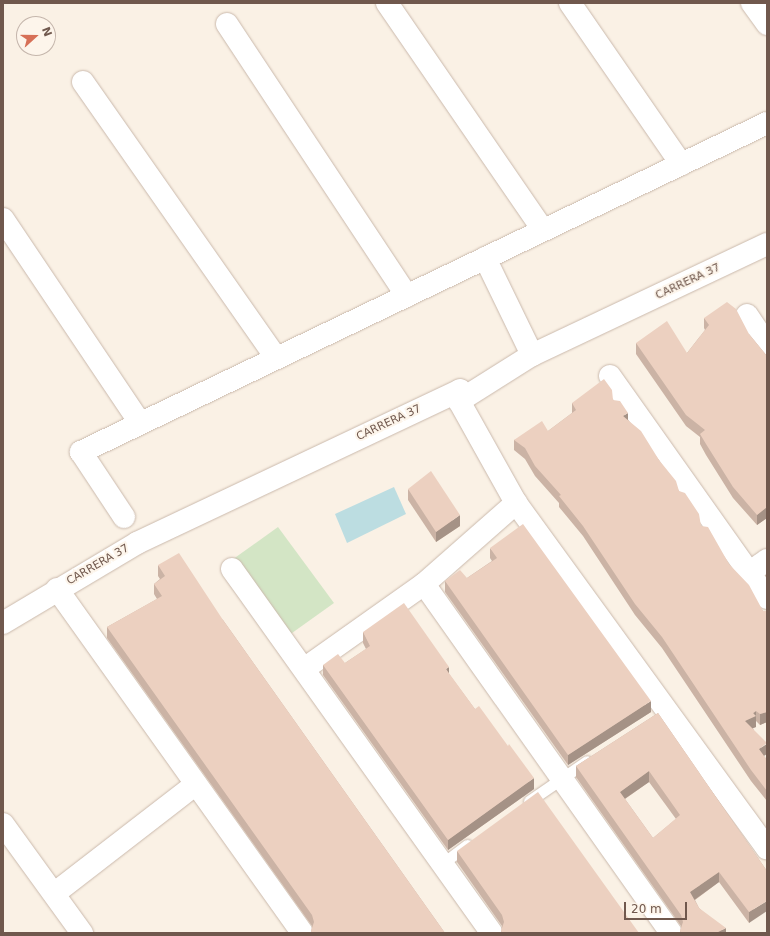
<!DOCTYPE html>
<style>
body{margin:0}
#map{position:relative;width:770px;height:936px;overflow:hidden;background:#faf1e5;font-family:"DejaVu Sans",sans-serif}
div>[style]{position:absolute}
.green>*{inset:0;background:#d3e5c5}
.water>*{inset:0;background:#bcdde1}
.roads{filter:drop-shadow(0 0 1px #cab9ac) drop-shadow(0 0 1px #cab9ac)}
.service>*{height:11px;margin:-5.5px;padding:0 5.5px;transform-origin:5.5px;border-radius:5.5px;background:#fff}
.minor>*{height:22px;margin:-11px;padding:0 11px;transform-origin:11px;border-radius:11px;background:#fff}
.wall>*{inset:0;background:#cbb3a5}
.shaded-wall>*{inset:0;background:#a59286}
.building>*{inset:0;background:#ecd0c0}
span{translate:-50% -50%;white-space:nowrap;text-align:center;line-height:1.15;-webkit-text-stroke:4px #fdf5eb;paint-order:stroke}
.street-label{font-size:11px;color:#70584d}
.frame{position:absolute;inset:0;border:4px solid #70584d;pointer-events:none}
.north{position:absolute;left:16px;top:16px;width:40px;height:40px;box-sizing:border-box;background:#fdf5eb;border:1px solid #c5b6ac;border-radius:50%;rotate:69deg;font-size:11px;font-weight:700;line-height:16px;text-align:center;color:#70584d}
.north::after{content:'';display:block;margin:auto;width:14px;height:18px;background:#d77057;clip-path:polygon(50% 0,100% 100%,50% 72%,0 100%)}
.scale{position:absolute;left:624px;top:902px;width:63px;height:18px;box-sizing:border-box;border:2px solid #70584d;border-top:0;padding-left:5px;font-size:12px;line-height:14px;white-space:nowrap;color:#70584d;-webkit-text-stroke:3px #fdf5eb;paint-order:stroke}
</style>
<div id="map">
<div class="green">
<i style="clip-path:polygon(278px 527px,334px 603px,285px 638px,229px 562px)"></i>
</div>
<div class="water">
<i style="clip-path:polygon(394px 487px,406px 514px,347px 543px,335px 514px)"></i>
</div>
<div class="roads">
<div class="service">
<i style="left:529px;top:801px;width:70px;rotate:-34.6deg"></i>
<i style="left:443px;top:863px;width:30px;rotate:-37deg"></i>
</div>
<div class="minor">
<i style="left:387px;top:3px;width:275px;rotate:55.5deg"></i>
<i style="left:570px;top:3px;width:196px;rotate:55.4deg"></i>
<i style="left:752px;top:3px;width:26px;rotate:54deg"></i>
<i style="left:227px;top:24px;width:326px;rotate:56.5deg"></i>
<i style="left:83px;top:82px;width:337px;rotate:55deg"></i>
<i style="left:3px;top:219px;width:246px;rotate:56.1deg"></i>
<i style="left:485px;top:258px;width:108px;rotate:64.1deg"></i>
<i style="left:747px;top:315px;width:36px;rotate:56deg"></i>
<i style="left:610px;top:376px;width:272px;rotate:54.7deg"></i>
<i style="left:459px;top:401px;width:117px;rotate:60.8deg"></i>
<i style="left:516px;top:503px;width:427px;rotate:54deg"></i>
<i style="left:124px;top:517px;width:78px;rotate:-123.5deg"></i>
<i style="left:81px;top:452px;width:761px;rotate:-25.62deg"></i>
<i style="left:232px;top:569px;width:447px;rotate:54.5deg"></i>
<i style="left:749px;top:573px;width:22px;rotate:-36deg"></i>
<i style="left:424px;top:584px;width:428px;rotate:54.7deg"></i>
<i style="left:57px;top:589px;width:422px;rotate:54.5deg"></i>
<i style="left:3px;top:623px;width:156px;rotate:-30.8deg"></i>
<i style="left:137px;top:543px;width:357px;rotate:-25.3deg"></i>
<i style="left:460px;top:390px;width:11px;rotate:95deg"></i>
<i style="left:459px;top:401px;width:86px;rotate:-32.2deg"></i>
<i style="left:532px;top:355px;width:260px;rotate:-25.3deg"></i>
<i style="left:304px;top:669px;width:147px;rotate:-35.3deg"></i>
<i style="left:424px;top:584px;width:123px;rotate:-41.4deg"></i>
<i style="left:3px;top:824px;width:135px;rotate:54.1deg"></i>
<i style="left:55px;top:893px;width:178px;rotate:-37.7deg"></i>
</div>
</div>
<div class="wall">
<i style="clip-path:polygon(704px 318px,749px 334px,767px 356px,767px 518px,757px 525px,733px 498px,706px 455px,700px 444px,700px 437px,686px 426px,636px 354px,636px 343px,687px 353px,705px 330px,704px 328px)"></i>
<i style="clip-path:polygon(613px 400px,659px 460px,679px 491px,701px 526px,763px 611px,767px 611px,767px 722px,760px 725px,756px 721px,756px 727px,753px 728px,764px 756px,767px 760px,767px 801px,751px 781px,662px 648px,635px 615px,583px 536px,559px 507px,559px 503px,535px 476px,525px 459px,514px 450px,514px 440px,548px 431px,572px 413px,572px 403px)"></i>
<i style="clip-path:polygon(408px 489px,460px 526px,436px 542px,408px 500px)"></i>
<i style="clip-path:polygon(490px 548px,651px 712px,568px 765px,445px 592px,445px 581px,467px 578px,492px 561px,490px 558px)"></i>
<i style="clip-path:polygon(158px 565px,223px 620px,445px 933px,311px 933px,312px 926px,107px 638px,107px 627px,157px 599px,154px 594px,154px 584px,160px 579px,158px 576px)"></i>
<i style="clip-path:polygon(363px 632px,449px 674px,534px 789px,448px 850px,323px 675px,323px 665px,345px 663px,366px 649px,363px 643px)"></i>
<i style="clip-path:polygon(evenodd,658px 713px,767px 871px,749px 923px,719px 882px,695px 900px,699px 908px,726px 933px,680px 933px,681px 926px,576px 777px,576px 766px,658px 713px,649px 782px,676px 819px,653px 838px,625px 799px,649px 782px)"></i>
<i style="clip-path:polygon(457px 851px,639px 933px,501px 933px,502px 926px,457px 862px)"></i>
</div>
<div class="shaded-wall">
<i style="clip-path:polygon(628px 413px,628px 424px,623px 416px)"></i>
<i style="clip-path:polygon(767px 507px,767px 518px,757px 525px,757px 515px)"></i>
<i style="clip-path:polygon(460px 515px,460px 526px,436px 542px,436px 532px)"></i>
<i style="clip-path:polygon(449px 667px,449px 678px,446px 669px)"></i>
<i style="clip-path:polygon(651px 701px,651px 712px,568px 765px,568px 755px)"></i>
<i style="clip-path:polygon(756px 711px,756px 727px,745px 731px,745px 721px)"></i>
<i style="clip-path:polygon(767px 712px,767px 722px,760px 725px,760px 714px)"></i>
<i style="clip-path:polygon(767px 744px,767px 754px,759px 759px,759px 749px)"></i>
<i style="clip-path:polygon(649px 771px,649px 782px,620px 802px,620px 792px)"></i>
<i style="clip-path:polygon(534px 778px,534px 789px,448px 850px,448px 840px)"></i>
<i style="clip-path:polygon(719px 872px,719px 882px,690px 903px,690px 892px)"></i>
<i style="clip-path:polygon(767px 901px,767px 911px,749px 923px,749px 912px)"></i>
<i style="clip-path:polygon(726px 928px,726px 933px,716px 933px)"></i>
</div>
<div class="building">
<i style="clip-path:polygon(727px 302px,736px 309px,749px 334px,767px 356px,767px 507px,757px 515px,733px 487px,706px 444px,700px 434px,705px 430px,686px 415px,636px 343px,667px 321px,687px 353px,709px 325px,704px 318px)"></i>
<i style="clip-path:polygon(604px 379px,612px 390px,613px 400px,620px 401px,628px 413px,623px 416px,641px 431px,659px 460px,676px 481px,679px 491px,685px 493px,699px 514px,701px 526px,708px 527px,729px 564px,749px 585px,763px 611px,767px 611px,767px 712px,760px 714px,756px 711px,753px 713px,756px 716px,745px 721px,767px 743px,759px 749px,767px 760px,767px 791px,751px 770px,662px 637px,635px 604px,583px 526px,559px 496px,561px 495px,535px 466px,525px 448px,514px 440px,542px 421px,548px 431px,576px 410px,572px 403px)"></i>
<i style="clip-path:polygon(431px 471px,460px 515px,436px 532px,408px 489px)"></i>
<i style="clip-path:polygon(523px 524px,651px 701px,568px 755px,445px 581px,460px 570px,467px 578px,497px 558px,490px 548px)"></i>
<i style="clip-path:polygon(179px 553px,223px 620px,445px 933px,312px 933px,311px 931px,314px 922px,312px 915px,107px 627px,162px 596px,154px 584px,165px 576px,158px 565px)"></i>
<i style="clip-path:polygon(404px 603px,449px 667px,446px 669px,475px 709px,479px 706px,508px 746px,509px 744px,534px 778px,448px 840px,323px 665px,338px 654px,345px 663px,370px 646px,363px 632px)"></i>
<i style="clip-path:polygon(evenodd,658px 713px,767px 871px,767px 901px,749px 912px,719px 872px,690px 892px,699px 908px,726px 928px,716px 933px,682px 933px,680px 931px,683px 922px,681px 915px,576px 766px,658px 713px,649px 771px,680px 815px,653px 838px,620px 792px,649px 771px)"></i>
<i style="clip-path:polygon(538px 792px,639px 933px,503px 933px,501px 931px,504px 922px,502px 915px,457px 851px)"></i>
</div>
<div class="street-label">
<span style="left:688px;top:282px;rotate:-25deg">CARRERA 37</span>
<span style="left:389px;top:423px;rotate:-25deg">CARRERA 37</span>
<span style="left:98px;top:565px;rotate:-30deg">CARRERA 37</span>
</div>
<div class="frame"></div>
<div class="north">N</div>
<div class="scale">20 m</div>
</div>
